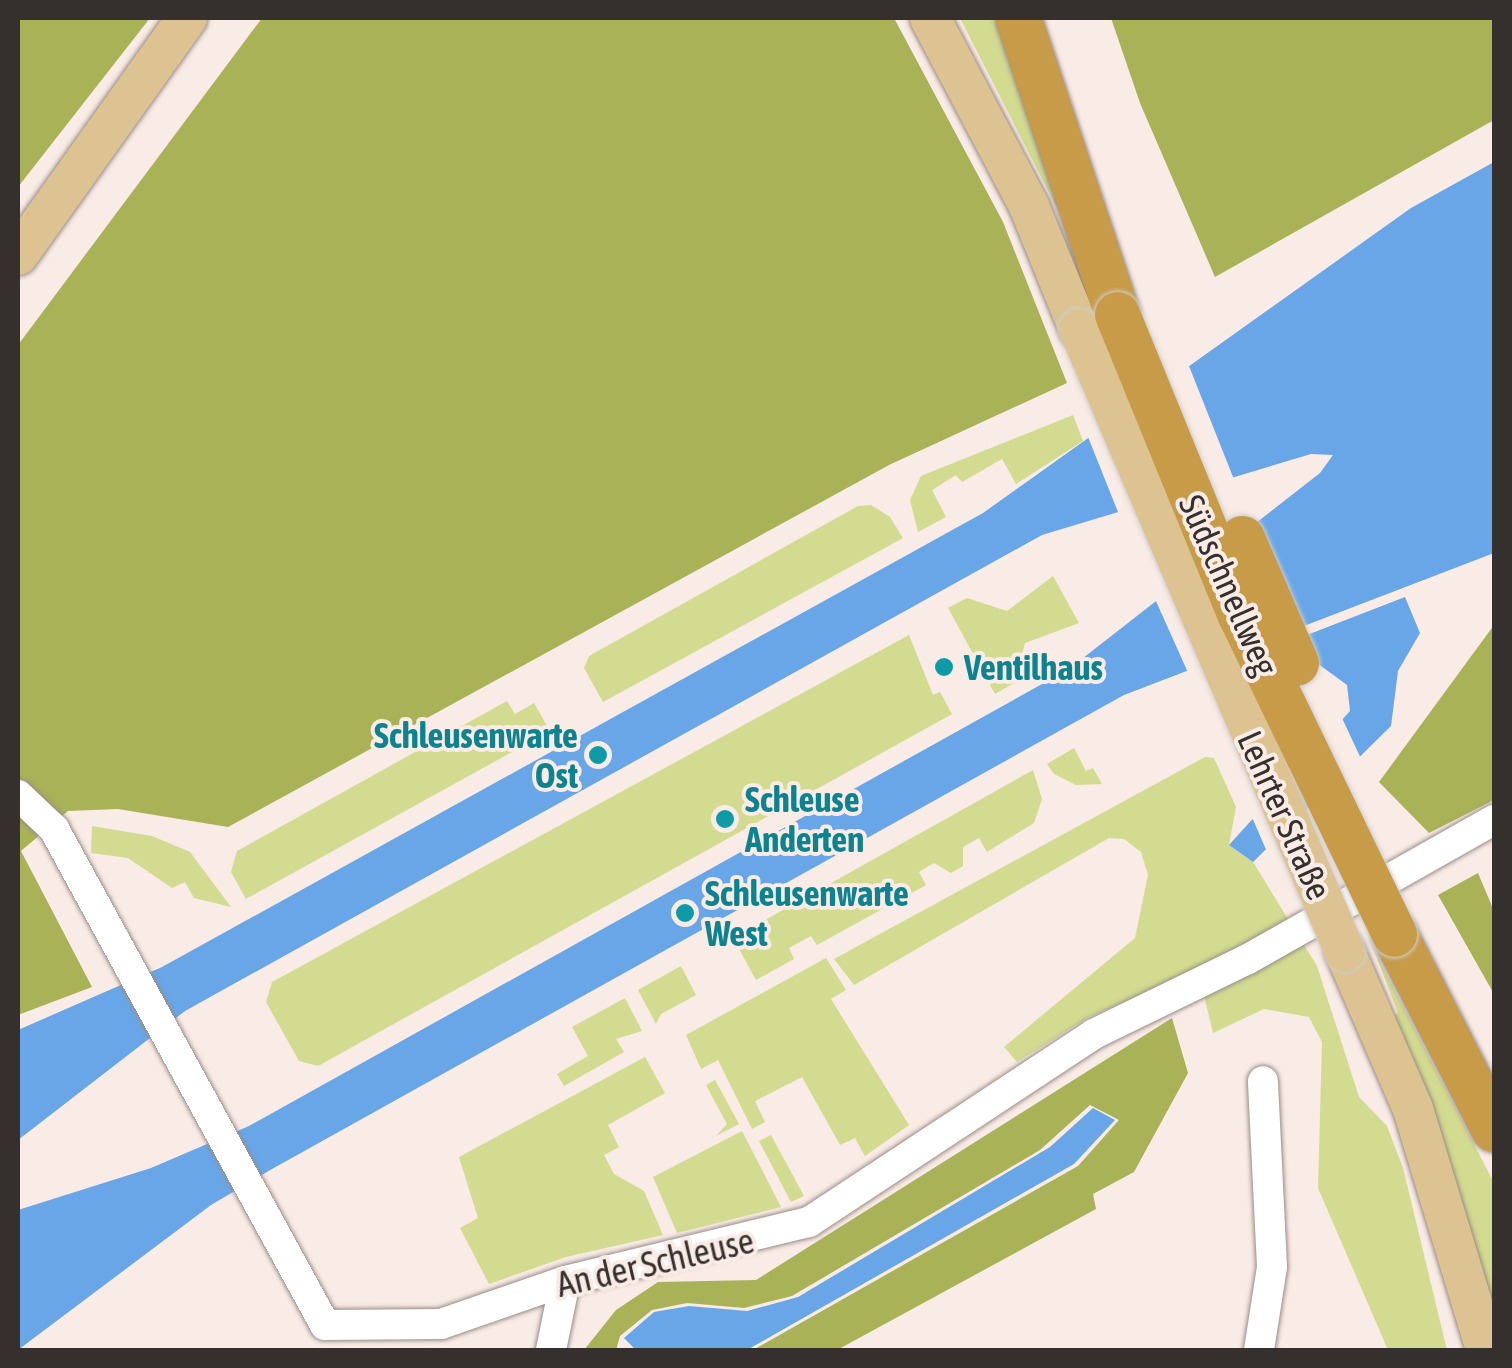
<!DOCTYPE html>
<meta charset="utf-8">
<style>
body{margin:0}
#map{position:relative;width:1512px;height:1368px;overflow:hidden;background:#f9ebe5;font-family:"Asap Condensed",sans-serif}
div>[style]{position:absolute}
.green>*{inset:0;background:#d2db8f}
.forest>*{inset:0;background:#a9b257}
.water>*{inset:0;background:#68a6e8}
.pier>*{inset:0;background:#f9ebe5}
.roads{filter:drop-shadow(0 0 2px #998c87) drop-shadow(0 0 2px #998c87)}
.minor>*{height:30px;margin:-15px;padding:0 15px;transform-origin:15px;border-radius:15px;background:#fff}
.major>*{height:40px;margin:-20px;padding:0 20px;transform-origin:20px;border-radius:20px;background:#ddc391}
.highway>*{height:45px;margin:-22.5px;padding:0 22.5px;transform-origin:22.5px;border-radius:22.5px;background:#c79b47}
.bridges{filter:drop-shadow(0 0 2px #cfcdcd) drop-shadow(0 0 2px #cfcdcd)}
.major-bridge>*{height:40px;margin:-20px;padding:0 20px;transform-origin:20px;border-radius:20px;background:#ddc391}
.highway-bridge>*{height:45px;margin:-22.5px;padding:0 22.5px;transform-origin:22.5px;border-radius:22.5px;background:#c79b47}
.dots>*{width:28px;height:28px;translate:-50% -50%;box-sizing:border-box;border:5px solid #f9ebe5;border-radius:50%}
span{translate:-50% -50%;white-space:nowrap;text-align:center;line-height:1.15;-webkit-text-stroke:8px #f9ebe5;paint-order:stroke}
.street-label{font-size:35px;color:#35302e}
.culture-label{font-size:35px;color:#0d838f;font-weight:700}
.left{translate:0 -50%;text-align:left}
.right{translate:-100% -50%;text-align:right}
.frame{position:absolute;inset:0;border:20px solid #35302e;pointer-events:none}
</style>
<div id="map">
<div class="green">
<i style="clip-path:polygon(960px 18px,1003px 18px,1079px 251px)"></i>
<i style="clip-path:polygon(1073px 415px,1083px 441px,1016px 484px,1002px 459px,962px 482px,956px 475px,932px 490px,946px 517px,918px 532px,910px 500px,921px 476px)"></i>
<i style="clip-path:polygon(871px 505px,890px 517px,903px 538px,603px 702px,584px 668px,589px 656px,858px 506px)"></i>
<i style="clip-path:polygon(1053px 576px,1079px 623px,1025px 643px,1014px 683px,995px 694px,948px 608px,967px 598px,1007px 611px)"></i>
<i style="clip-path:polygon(909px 635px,933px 695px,940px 692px,952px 714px,318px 1066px,299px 1061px,266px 1002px,272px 982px)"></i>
<i style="clip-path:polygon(507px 701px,515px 714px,534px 703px,550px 731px,246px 899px,231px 872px,237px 851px)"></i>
<i style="clip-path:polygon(1074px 748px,1086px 771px,1093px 768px,1102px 784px,1076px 785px,1054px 774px,1047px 764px)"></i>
<i style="clip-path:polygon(1205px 757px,1214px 758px,1236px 807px,1229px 845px,1253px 862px,1317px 966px,1359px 1097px,1387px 1126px,1403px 1168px,1447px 1350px,1388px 1350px,1318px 1188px,1322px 1042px,1309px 1017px,1264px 1009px,1213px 1033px,1198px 971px,1089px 1017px,1017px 1062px,1004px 1047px,1135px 938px,1148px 875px,1141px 852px,1124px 839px,1109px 838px,854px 985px,834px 959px)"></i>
<i style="clip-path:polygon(1033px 770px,1042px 799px,1034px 823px,987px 852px,979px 838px,963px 847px,963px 866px,951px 873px,934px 863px,919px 872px,926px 885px,817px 945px,811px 936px,789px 948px,794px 959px,756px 980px,733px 938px)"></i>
<i style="clip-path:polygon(92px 826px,152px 836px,190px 852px,231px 907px,194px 898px,185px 882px,172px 888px,128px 858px,91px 853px)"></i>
<i style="clip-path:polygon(1373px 948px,1494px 1183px,1494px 1330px,1391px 1017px,1398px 1013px)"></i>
<i style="clip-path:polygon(826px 958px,846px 990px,831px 999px,909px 1125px,865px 1156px,855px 1138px,840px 1145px,802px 1077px,755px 1101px,765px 1122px,752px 1129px,718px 1060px,701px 1069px,686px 1035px)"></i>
<i style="clip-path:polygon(681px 966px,696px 995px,661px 1014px,656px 1024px,638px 990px)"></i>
<i style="clip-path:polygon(625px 998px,642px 1031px,616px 1039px,624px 1052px,564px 1086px,557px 1074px,588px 1056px,572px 1027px)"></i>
<i style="clip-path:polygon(645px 1057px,665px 1093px,608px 1125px,619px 1147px,604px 1155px,614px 1174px,644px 1191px,663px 1235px,566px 1257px,489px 1284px,460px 1228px,478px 1218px,459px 1157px)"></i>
<i style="clip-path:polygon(715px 1080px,739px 1124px,716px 1136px,727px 1124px,706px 1085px)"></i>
<i style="clip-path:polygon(742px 1131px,781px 1207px,677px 1233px,653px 1177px)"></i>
<i style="clip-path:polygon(771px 1135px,804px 1196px,791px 1202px,759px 1141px)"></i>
</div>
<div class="forest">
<i style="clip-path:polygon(18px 18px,150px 18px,18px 187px)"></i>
<i style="clip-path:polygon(262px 18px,894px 18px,1003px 222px,1067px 383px,889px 465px,228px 827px,118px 809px,68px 811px,21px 851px,92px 987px,18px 1015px,18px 345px)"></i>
<i style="clip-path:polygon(1111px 18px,1494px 18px,1494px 120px,1215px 277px,1140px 103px)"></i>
<i style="clip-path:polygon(1494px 625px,1494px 800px,1429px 833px,1379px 782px)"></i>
<i style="clip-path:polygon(1478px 873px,1494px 911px,1494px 994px,1438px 895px)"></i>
<i style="clip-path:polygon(1172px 1018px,1188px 1073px,1134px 1172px,1093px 1194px,1096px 1209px,837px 1350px,753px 1350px,1078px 1166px,1119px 1120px,1090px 1105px,1040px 1150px,792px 1296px,744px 1308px,687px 1303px,652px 1310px,620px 1336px,616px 1350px,584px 1350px,616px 1310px,658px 1282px,756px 1280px)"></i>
</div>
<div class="water">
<i style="clip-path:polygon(1494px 162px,1494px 553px,1124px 695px,272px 1169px,211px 1205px,18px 1350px,18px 1210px,151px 1168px,249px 1126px,1069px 669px,1320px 473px,1333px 455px,1311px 454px,1042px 535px,185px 1011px,18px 1140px,18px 1030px,162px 967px,983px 513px,1411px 208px)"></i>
<i style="clip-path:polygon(1405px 597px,1420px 633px,1398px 671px,1391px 726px,1253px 862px,1229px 845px,1350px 711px,1347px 685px,1317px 663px,1307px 635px)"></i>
<i style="clip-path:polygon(1093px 1108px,1115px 1120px,1074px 1164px,747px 1350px,636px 1350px,624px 1338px,654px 1312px,689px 1306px,747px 1311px,798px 1297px,1050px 1147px)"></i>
</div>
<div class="pier">
<i style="clip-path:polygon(1187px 361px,1235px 482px,1171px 501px,1129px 402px)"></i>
<i style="clip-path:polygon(1124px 405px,1166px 503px,1120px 517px,1086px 432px)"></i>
<i style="clip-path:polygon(1195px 568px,1236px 660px,1190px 677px,1155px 599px)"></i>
<i style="clip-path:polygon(1342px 718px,1363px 763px,1311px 813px,1292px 771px)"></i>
<i style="clip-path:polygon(1288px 775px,1307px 817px,1268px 854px,1251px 815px)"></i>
</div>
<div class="roads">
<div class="minor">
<i style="left:18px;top:795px;width:50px;rotate:43.4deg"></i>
<i style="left:54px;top:829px;width:565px;rotate:61.35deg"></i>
<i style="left:325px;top:1325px;width:116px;rotate:-0.5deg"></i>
<i style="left:441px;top:1324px;width:131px;rotate:-19.1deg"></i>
<i style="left:565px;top:1281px;width:251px;rotate:-13.6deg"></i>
<i style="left:809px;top:1222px;width:341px;rotate:-33.4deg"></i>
<i style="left:1094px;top:1034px;width:171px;rotate:-26deg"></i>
<i style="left:1248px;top:959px;width:283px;rotate:-29.5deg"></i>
<i style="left:551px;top:1350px;width:70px;rotate:-78.5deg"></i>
<i style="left:1259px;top:1350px;width:84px;rotate:-81.1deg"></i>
<i style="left:1272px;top:1267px;width:186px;rotate:-92.8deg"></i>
</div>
<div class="major">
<i style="left:930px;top:18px;width:212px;rotate:62.2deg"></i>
<i style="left:1029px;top:206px;width:133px;rotate:67.9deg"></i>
<i style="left:18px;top:255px;width:291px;rotate:-54.5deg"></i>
<i style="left:1345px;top:952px;width:171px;rotate:66.6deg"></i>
<i style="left:1413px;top:1109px;width:252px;rotate:73.1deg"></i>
</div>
<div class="highway">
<i style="left:1018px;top:18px;width:312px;rotate:71.5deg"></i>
<i style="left:1394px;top:934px;width:219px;rotate:62.9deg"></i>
</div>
</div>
<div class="bridges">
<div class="major-bridge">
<i style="left:1079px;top:329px;width:677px;rotate:66.88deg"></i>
</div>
<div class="highway-bridge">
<i style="left:1117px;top:314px;width:325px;rotate:67.8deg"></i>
<i style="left:1240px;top:615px;width:354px;rotate:64.2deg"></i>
<i style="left:1242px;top:538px;width:136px;rotate:66.6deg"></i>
</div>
</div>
<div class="dots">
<i style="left:944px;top:667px;background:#0f9aa8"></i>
<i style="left:598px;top:755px;background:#0f9aa8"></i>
<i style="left:725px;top:819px;background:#0f9aa8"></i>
<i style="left:685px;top:913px;background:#0f9aa8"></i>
</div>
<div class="street-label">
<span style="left:1229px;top:585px;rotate:66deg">Südschnellweg</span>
<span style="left:1285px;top:815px;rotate:66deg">Lehrter Straße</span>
<span style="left:655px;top:1262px;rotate:-13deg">An der Schleuse</span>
</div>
<div class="culture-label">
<span class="left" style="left:964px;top:667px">Ventilhaus</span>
<span class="right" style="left:578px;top:755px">Schleusenwarte<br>Ost</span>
<span class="left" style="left:745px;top:819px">Schleuse<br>Anderten</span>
<span class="left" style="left:705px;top:913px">Schleusenwarte<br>West</span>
</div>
<div class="frame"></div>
</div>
